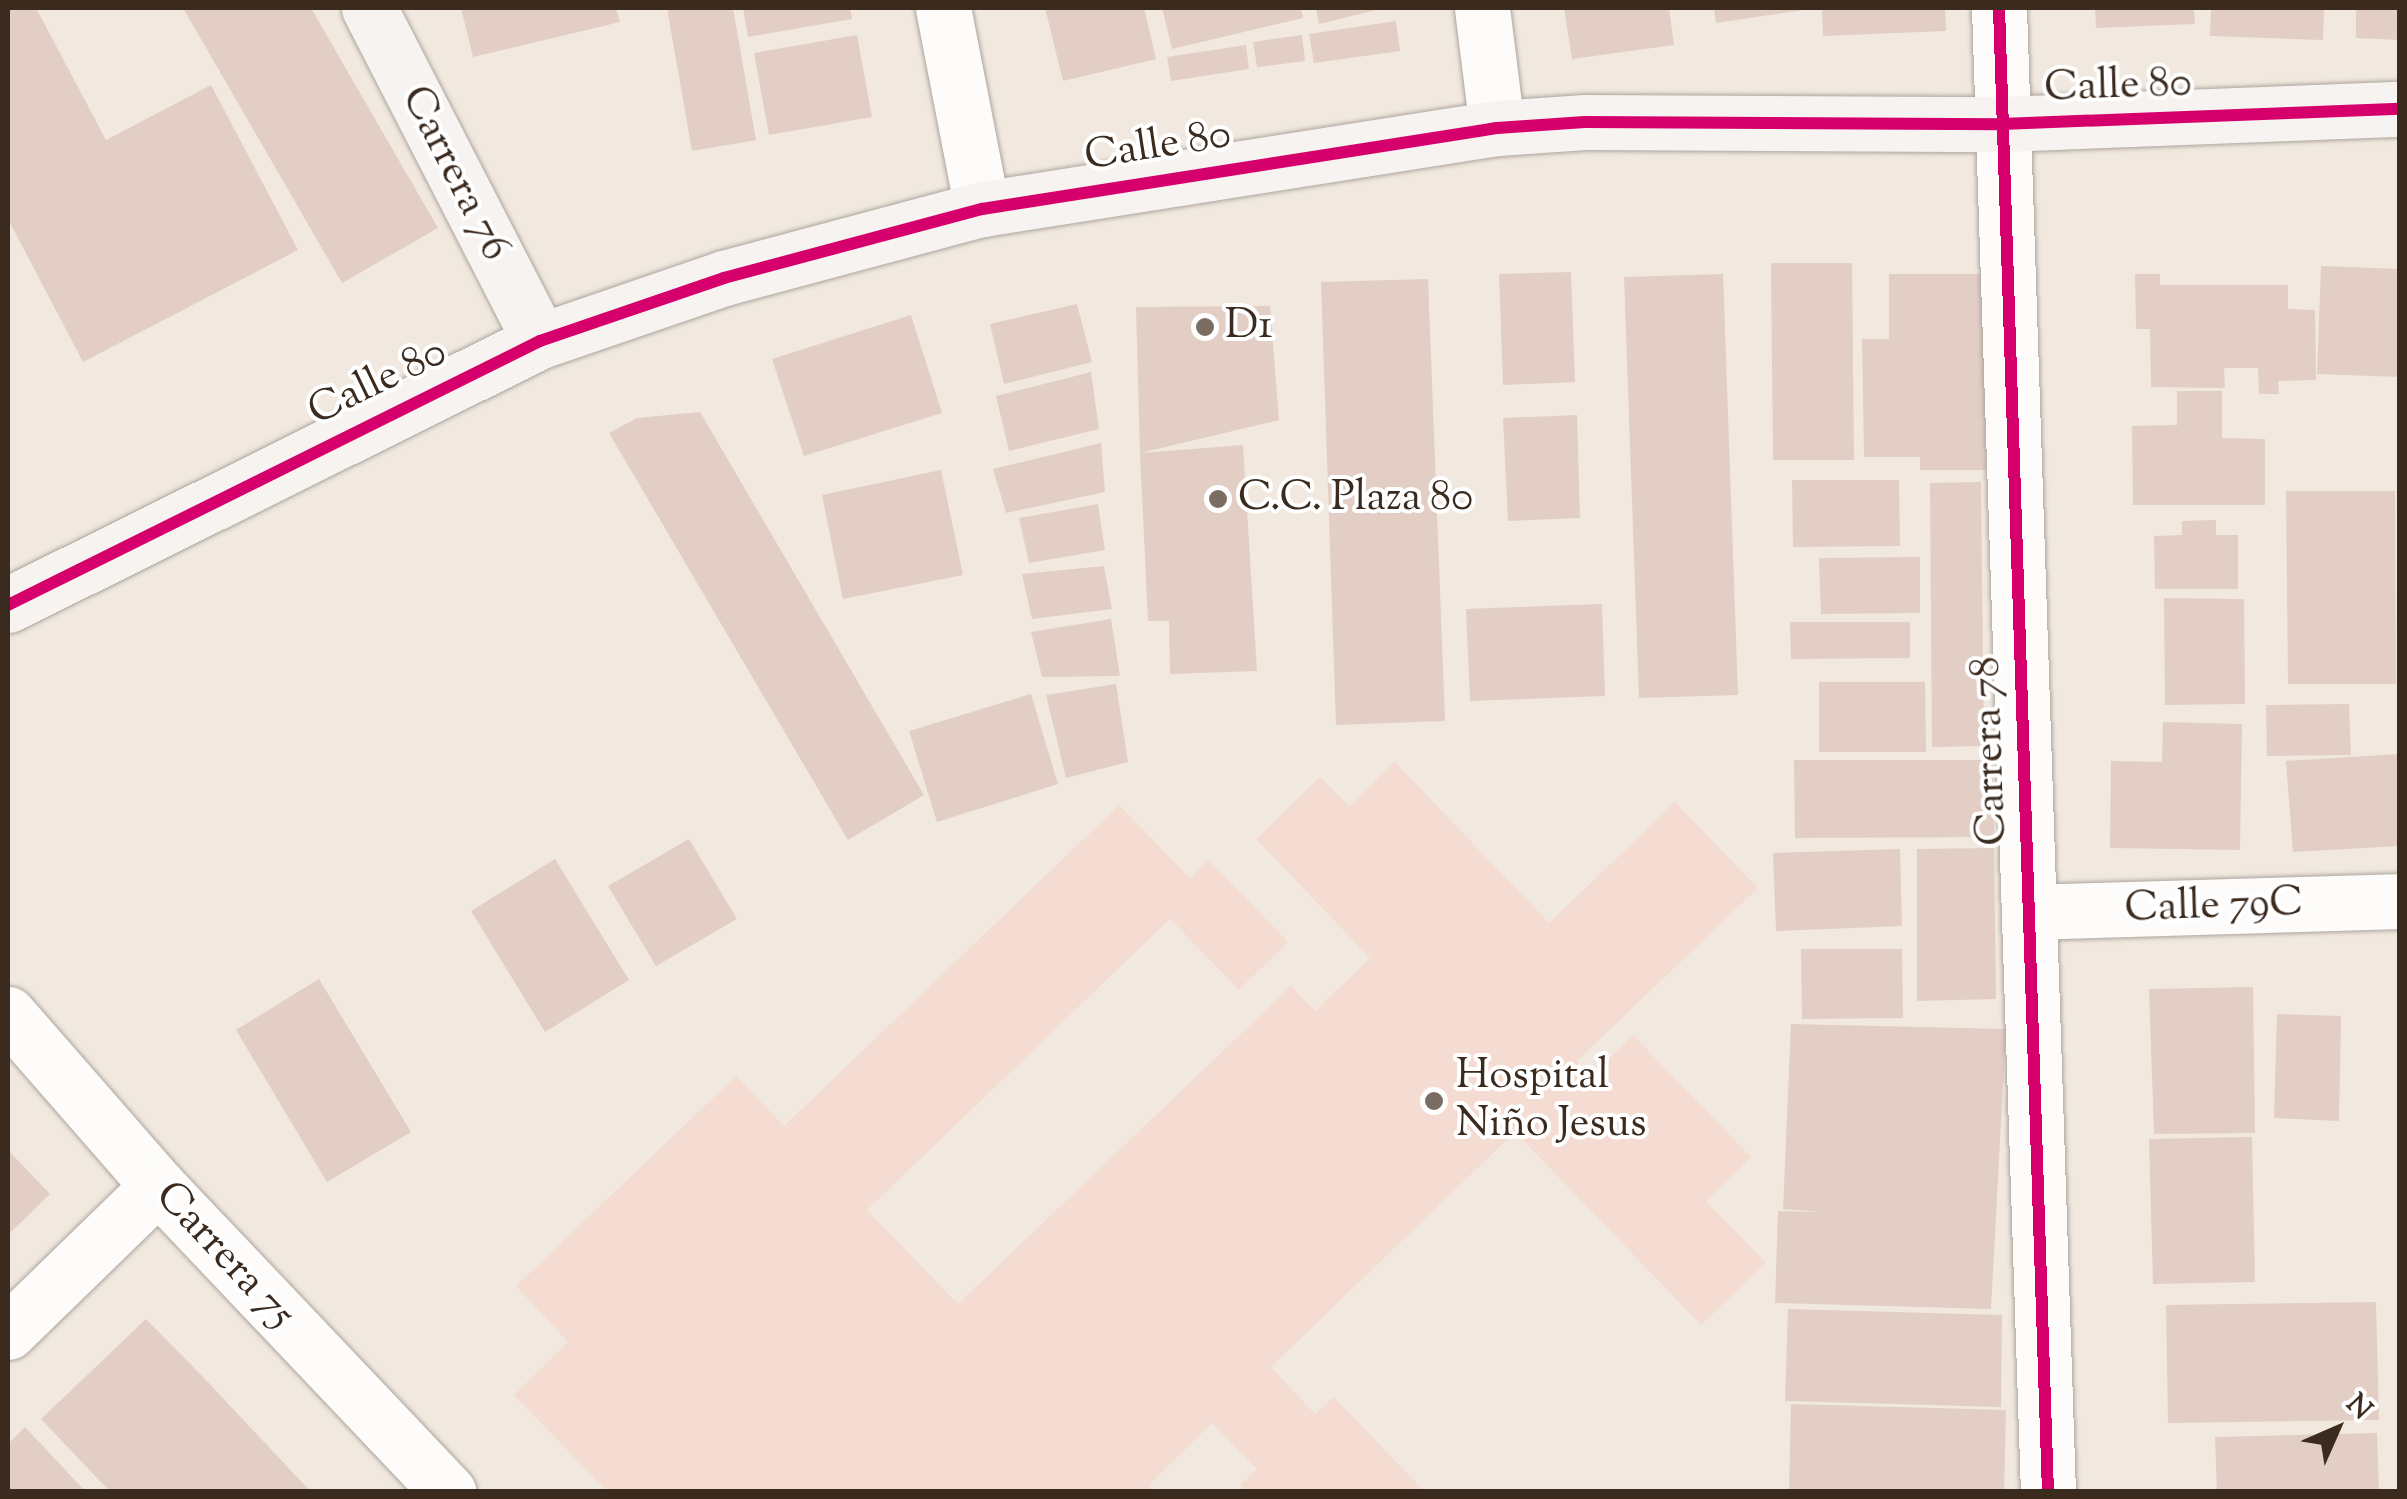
<!DOCTYPE html>
<meta charset="utf-8">
<style>
body{margin:0}
#map{position:relative;width:2407px;height:1499px;overflow:hidden;background:#f1e9df;font-family:"Sorts Mill Goudy",serif}
div>[style]{position:absolute}
.built>*{inset:0;background:#f4dcd2}
.building>*{inset:0;background:#e2cec5}
.roads{filter:drop-shadow(0 0 2px #aca59e) drop-shadow(0 0 2px #aca59e)}
.street>*{height:55px;margin:-27.5px;padding:0 27.5px;transform-origin:27.5px;border-radius:27.5px;background:#fdfcfa}
.secondary>*{height:55px;margin:-27.5px;padding:0 27.5px;transform-origin:27.5px;border-radius:27.5px;background:#f7f3f0}
.cycleway>*{height:12px;margin:-6px;padding:0 6px;transform-origin:6px;border-radius:6px;background:#d6006c}
.dots>*{width:28px;height:28px;translate:-50% -50%;box-sizing:border-box;border:5px solid #fff;border-radius:50%}
span{translate:-50% -50%;white-space:nowrap;text-align:center;line-height:1.15;-webkit-text-stroke:8px #fff;paint-order:stroke}
.street-label{font-size:42px;color:#3b2a1e}
.poi-label{font-size:42px;color:#3b2a1e}
.left{translate:0 -50%;text-align:left}
.frame{position:absolute;inset:0;border:10px solid #3b2a1e;pointer-events:none}
.north{position:absolute;left:2287px;top:1379px;width:100px;height:100px;-webkit-text-stroke:8px #fff;paint-order:stroke;rotate:45deg;font-size:28px;font-weight:700;line-height:40px;text-align:center;color:#3b2a1e}
.north::after{content:'';display:block;margin:auto;width:35px;height:45px;background:#3b2a1e;clip-path:polygon(50% 0,100% 100%,50% 72%,0 100%)}
</style>
<div id="map">
<div class="built">
<i style="clip-path:polygon(1395px 762px,1549px 923px,1675px 802px,1758px 888px,1577px 1061px,1591px 1076px,1633px 1035px,1751px 1157px,1706px 1201px,1766px 1263px,1701px 1325px,1515px 1132px,1271px 1367px,1315px 1414px,1334px 1397px,1424px 1491px,1246px 1491px,1240px 1485px,1257px 1469px,1212px 1423px,1149px 1485px,1154px 1491px,607px 1491px,514px 1395px,568px 1342px,516px 1286px,736px 1076px,784px 1126px,1119px 805px,1190px 878px,1209px 860px,1288px 942px,1239px 990px,1170px 919px,867px 1210px,958px 1304px,1291px 986px,1315px 1011px,1370px 958px,1256px 839px,1320px 777px,1349px 806px)"></i>
</div>
<div class="building">
<i style="clip-path:polygon(8px 8px,36px 8px,106px 140px,211px 85px,298px 250px,83px 362px,8px 219px)"></i>
<i style="clip-path:polygon(183px 8px,311px 8px,438px 228px,342px 283px)"></i>
<i style="clip-path:polygon(461px 8px,616px 8px,620px 22px,473px 57px)"></i>
<i style="clip-path:polygon(667px 8px,733px 8px,756px 140px,692px 151px)"></i>
<i style="clip-path:polygon(743px 8px,850px 8px,852px 19px,748px 37px)"></i>
<i style="clip-path:polygon(1045px 8px,1144px 8px,1156px 59px,1063px 81px)"></i>
<i style="clip-path:polygon(1162px 8px,1301px 8px,1303px 18px,1172px 49px)"></i>
<i style="clip-path:polygon(1316px 8px,1380px 8px,1380px 9px,1319px 24px)"></i>
<i style="clip-path:polygon(1564px 8px,1669px 8px,1674px 45px,1572px 59px)"></i>
<i style="clip-path:polygon(1714px 8px,1804px 8px,1804px 10px,1716px 23px)"></i>
<i style="clip-path:polygon(1822px 8px,1945px 8px,1946px 31px,1823px 36px)"></i>
<i style="clip-path:polygon(2095px 8px,2194px 8px,2195px 24px,2096px 28px)"></i>
<i style="clip-path:polygon(2211px 8px,2324px 8px,2323px 40px,2210px 36px)"></i>
<i style="clip-path:polygon(2356px 8px,2400px 8px,2400px 40px,2356px 38px)"></i>
<i style="clip-path:polygon(1396px 21px,1400px 51px,1314px 63px,1309px 34px)"></i>
<i style="clip-path:polygon(857px 35px,872px 117px,769px 135px,754px 53px)"></i>
<i style="clip-path:polygon(1302px 35px,1305px 61px,1257px 67px,1253px 42px)"></i>
<i style="clip-path:polygon(1246px 45px,1249px 69px,1171px 81px,1167px 57px)"></i>
<i style="clip-path:polygon(1771px 263px,1852px 263px,1854px 460px,1773px 460px)"></i>
<i style="clip-path:polygon(2321px 266px,2400px 269px,2400px 377px,2317px 374px)"></i>
<i style="clip-path:polygon(1571px 272px,1575px 382px,1503px 385px,1499px 274px)"></i>
<i style="clip-path:polygon(1723px 274px,1738px 695px,1639px 698px,1624px 277px)"></i>
<i style="clip-path:polygon(1889px 274px,1983px 274px,1986px 470px,1920px 470px,1920px 457px,1864px 457px,1862px 339px,1889px 339px)"></i>
<i style="clip-path:polygon(2135px 274px,2160px 274px,2160px 285px,2288px 285px,2288px 309px,2315px 310px,2316px 380px,2278px 381px,2279px 394px,2259px 394px,2258px 368px,2224px 368px,2225px 388px,2151px 387px,2150px 329px,2136px 329px)"></i>
<i style="clip-path:polygon(1428px 279px,1445px 721px,1336px 725px,1321px 282px)"></i>
<i style="clip-path:polygon(1077px 304px,1092px 362px,1004px 384px,990px 324px)"></i>
<i style="clip-path:polygon(1270px 306px,1279px 420px,1140px 453px,1136px 307px)"></i>
<i style="clip-path:polygon(911px 315px,942px 413px,804px 456px,772px 359px)"></i>
<i style="clip-path:polygon(1091px 372px,1099px 429px,1009px 451px,996px 396px)"></i>
<i style="clip-path:polygon(2177px 391px,2222px 391px,2222px 438px,2265px 439px,2265px 505px,2133px 505px,2132px 426px,2177px 425px)"></i>
<i style="clip-path:polygon(700px 412px,924px 795px,848px 840px,609px 433px,637px 418px)"></i>
<i style="clip-path:polygon(1577px 415px,1580px 518px,1508px 521px,1503px 418px)"></i>
<i style="clip-path:polygon(1101px 443px,1105px 492px,1006px 513px,993px 469px)"></i>
<i style="clip-path:polygon(1243px 445px,1257px 671px,1170px 674px,1169px 621px,1148px 621px,1140px 453px)"></i>
<i style="clip-path:polygon(941px 470px,963px 575px,843px 599px,822px 495px)"></i>
<i style="clip-path:polygon(1792px 480px,1899px 480px,1900px 546px,1793px 547px)"></i>
<i style="clip-path:polygon(1981px 482px,1984px 746px,1932px 747px,1930px 483px)"></i>
<i style="clip-path:polygon(2286px 491px,2395px 491px,2396px 684px,2288px 684px)"></i>
<i style="clip-path:polygon(1098px 504px,1105px 550px,1029px 563px,1019px 518px)"></i>
<i style="clip-path:polygon(2216px 520px,2216px 535px,2238px 535px,2238px 589px,2155px 589px,2154px 536px,2182px 535px,2182px 521px)"></i>
<i style="clip-path:polygon(1920px 557px,1920px 613px,1821px 614px,1819px 558px)"></i>
<i style="clip-path:polygon(1104px 566px,1112px 609px,1032px 619px,1022px 574px)"></i>
<i style="clip-path:polygon(2164px 598px,2244px 599px,2245px 704px,2165px 705px)"></i>
<i style="clip-path:polygon(1602px 604px,1605px 696px,1470px 701px,1466px 609px)"></i>
<i style="clip-path:polygon(1111px 619px,1120px 676px,1042px 677px,1031px 632px)"></i>
<i style="clip-path:polygon(1790px 622px,1910px 622px,1910px 658px,1791px 659px)"></i>
<i style="clip-path:polygon(1819px 682px,1925px 682px,1926px 752px,1819px 752px)"></i>
<i style="clip-path:polygon(1116px 684px,1128px 762px,1066px 778px,1046px 695px)"></i>
<i style="clip-path:polygon(1031px 694px,1058px 784px,937px 822px,909px 731px)"></i>
<i style="clip-path:polygon(2349px 704px,2351px 755px,2267px 756px,2266px 705px)"></i>
<i style="clip-path:polygon(2163px 722px,2242px 724px,2240px 850px,2110px 848px,2111px 761px,2162px 762px)"></i>
<i style="clip-path:polygon(2400px 754px,2400px 846px,2293px 852px,2286px 761px)"></i>
<i style="clip-path:polygon(1794px 760px,1993px 760px,1994px 837px,1795px 838px)"></i>
<i style="clip-path:polygon(689px 839px,737px 919px,656px 966px,608px 886px)"></i>
<i style="clip-path:polygon(1994px 848px,1996px 999px,1917px 1001px,1917px 849px)"></i>
<i style="clip-path:polygon(1900px 849px,1902px 926px,1776px 931px,1773px 853px)"></i>
<i style="clip-path:polygon(555px 859px,629px 980px,545px 1032px,471px 911px)"></i>
<i style="clip-path:polygon(1801px 949px,1902px 949px,1903px 1018px,1802px 1019px)"></i>
<i style="clip-path:polygon(319px 979px,411px 1132px,327px 1182px,236px 1030px)"></i>
<i style="clip-path:polygon(2253px 987px,2255px 1133px,2154px 1134px,2149px 989px)"></i>
<i style="clip-path:polygon(2277px 1014px,2341px 1016px,2339px 1121px,2274px 1118px)"></i>
<i style="clip-path:polygon(1791px 1024px,2006px 1029px,1991px 1309px,1775px 1303px,1778px 1211px,1821px 1212px,1783px 1209px)"></i>
<i style="clip-path:polygon(2252px 1137px,2255px 1282px,2153px 1284px,2149px 1139px)"></i>
<i style="clip-path:polygon(8px 1150px,50px 1194px,8px 1235px)"></i>
<i style="clip-path:polygon(2376px 1302px,2379px 1420px,2168px 1423px,2166px 1305px)"></i>
<i style="clip-path:polygon(1788px 1309px,2002px 1315px,2001px 1407px,1785px 1401px)"></i>
<i style="clip-path:polygon(146px 1319px,204px 1378px,311px 1492px,111px 1492px,98px 1479px,41px 1419px)"></i>
<i style="clip-path:polygon(1791px 1404px,2006px 1410px,2004px 1492px,1789px 1492px)"></i>
<i style="clip-path:polygon(25px 1427px,86px 1492px,8px 1492px,8px 1444px)"></i>
<i style="clip-path:polygon(2377px 1433px,2379px 1492px,2217px 1492px,2215px 1437px)"></i>
</div>
<div class="roads">
<div class="street">
<i style="left:943px;top:8px;width:205px;rotate:79deg"></i>
<i style="left:1482px;top:8px;width:121px;rotate:82.9deg"></i>
<i style="left:1999px;top:8px;width:1485px;rotate:88.11deg"></i>
<i style="left:2029px;top:912px;width:371px;rotate:-1.7deg"></i>
<i style="left:8px;top:1014px;width:228px;rotate:48.9deg"></i>
<i style="left:158px;top:1186px;width:422px;rotate:46.5deg"></i>
<i style="left:8px;top:1332px;width:209px;rotate:-44.2deg"></i>
</div>
<div class="secondary">
<i style="left:369px;top:8px;width:374px;rotate:62.8deg"></i>
<i style="left:8px;top:605px;width:594px;rotate:-26.39deg"></i>
<i style="left:540px;top:341px;width:194px;rotate:-18.9deg"></i>
<i style="left:724px;top:278px;width:267px;rotate:-15deg"></i>
<i style="left:982px;top:209px;width:521px;rotate:-8.94deg"></i>
<i style="left:1497px;top:128px;width:88px;rotate:-3.9deg"></i>
<i style="left:1585px;top:122px;width:417px;rotate:0.3deg"></i>
<i style="left:2002px;top:124px;width:398px;rotate:-2.2deg"></i>
</div>
</div>
<div class="cycleway">
<i style="left:1999px;top:8px;width:1485px;rotate:88.11deg"></i>
<i style="left:8px;top:605px;width:594px;rotate:-26.39deg"></i>
<i style="left:540px;top:341px;width:194px;rotate:-18.9deg"></i>
<i style="left:724px;top:278px;width:267px;rotate:-15deg"></i>
<i style="left:982px;top:209px;width:521px;rotate:-8.94deg"></i>
<i style="left:1497px;top:128px;width:88px;rotate:-3.9deg"></i>
<i style="left:1585px;top:122px;width:417px;rotate:0.3deg"></i>
<i style="left:2002px;top:124px;width:398px;rotate:-2.2deg"></i>
</div>
<div class="dots">
<i style="left:1205px;top:327px;background:#7b6d62"></i>
<i style="left:1218px;top:499px;background:#7b6d62"></i>
<i style="left:1434px;top:1101px;background:#7b6d62"></i>
</div>
<div class="street-label">
<span style="left:2118px;top:87px;rotate:-2deg">Calle 80</span>
<span style="left:1158px;top:147px;rotate:-9deg">Calle 80</span>
<span style="left:454px;top:174px;rotate:63deg">Carrera 76</span>
<span style="left:378px;top:383px;rotate:-26deg">Calle 80</span>
<span style="left:1991px;top:751px;rotate:-92deg">Carrera 78</span>
<span style="left:2214px;top:907px;rotate:-2deg">Calle 79C</span>
<span style="left:224px;top:1256px;rotate:47deg">Carrera 75</span>
</div>
<div class="poi-label">
<span class="left" style="left:1225px;top:327px">D1</span>
<span class="left" style="left:1238px;top:499px">C.C. Plaza 80</span>
<span class="left" style="left:1456px;top:1101px">Hospital<br>Niño Jesus</span>
</div>
<div class="frame"></div>
<div class="north">N</div>
</div>
